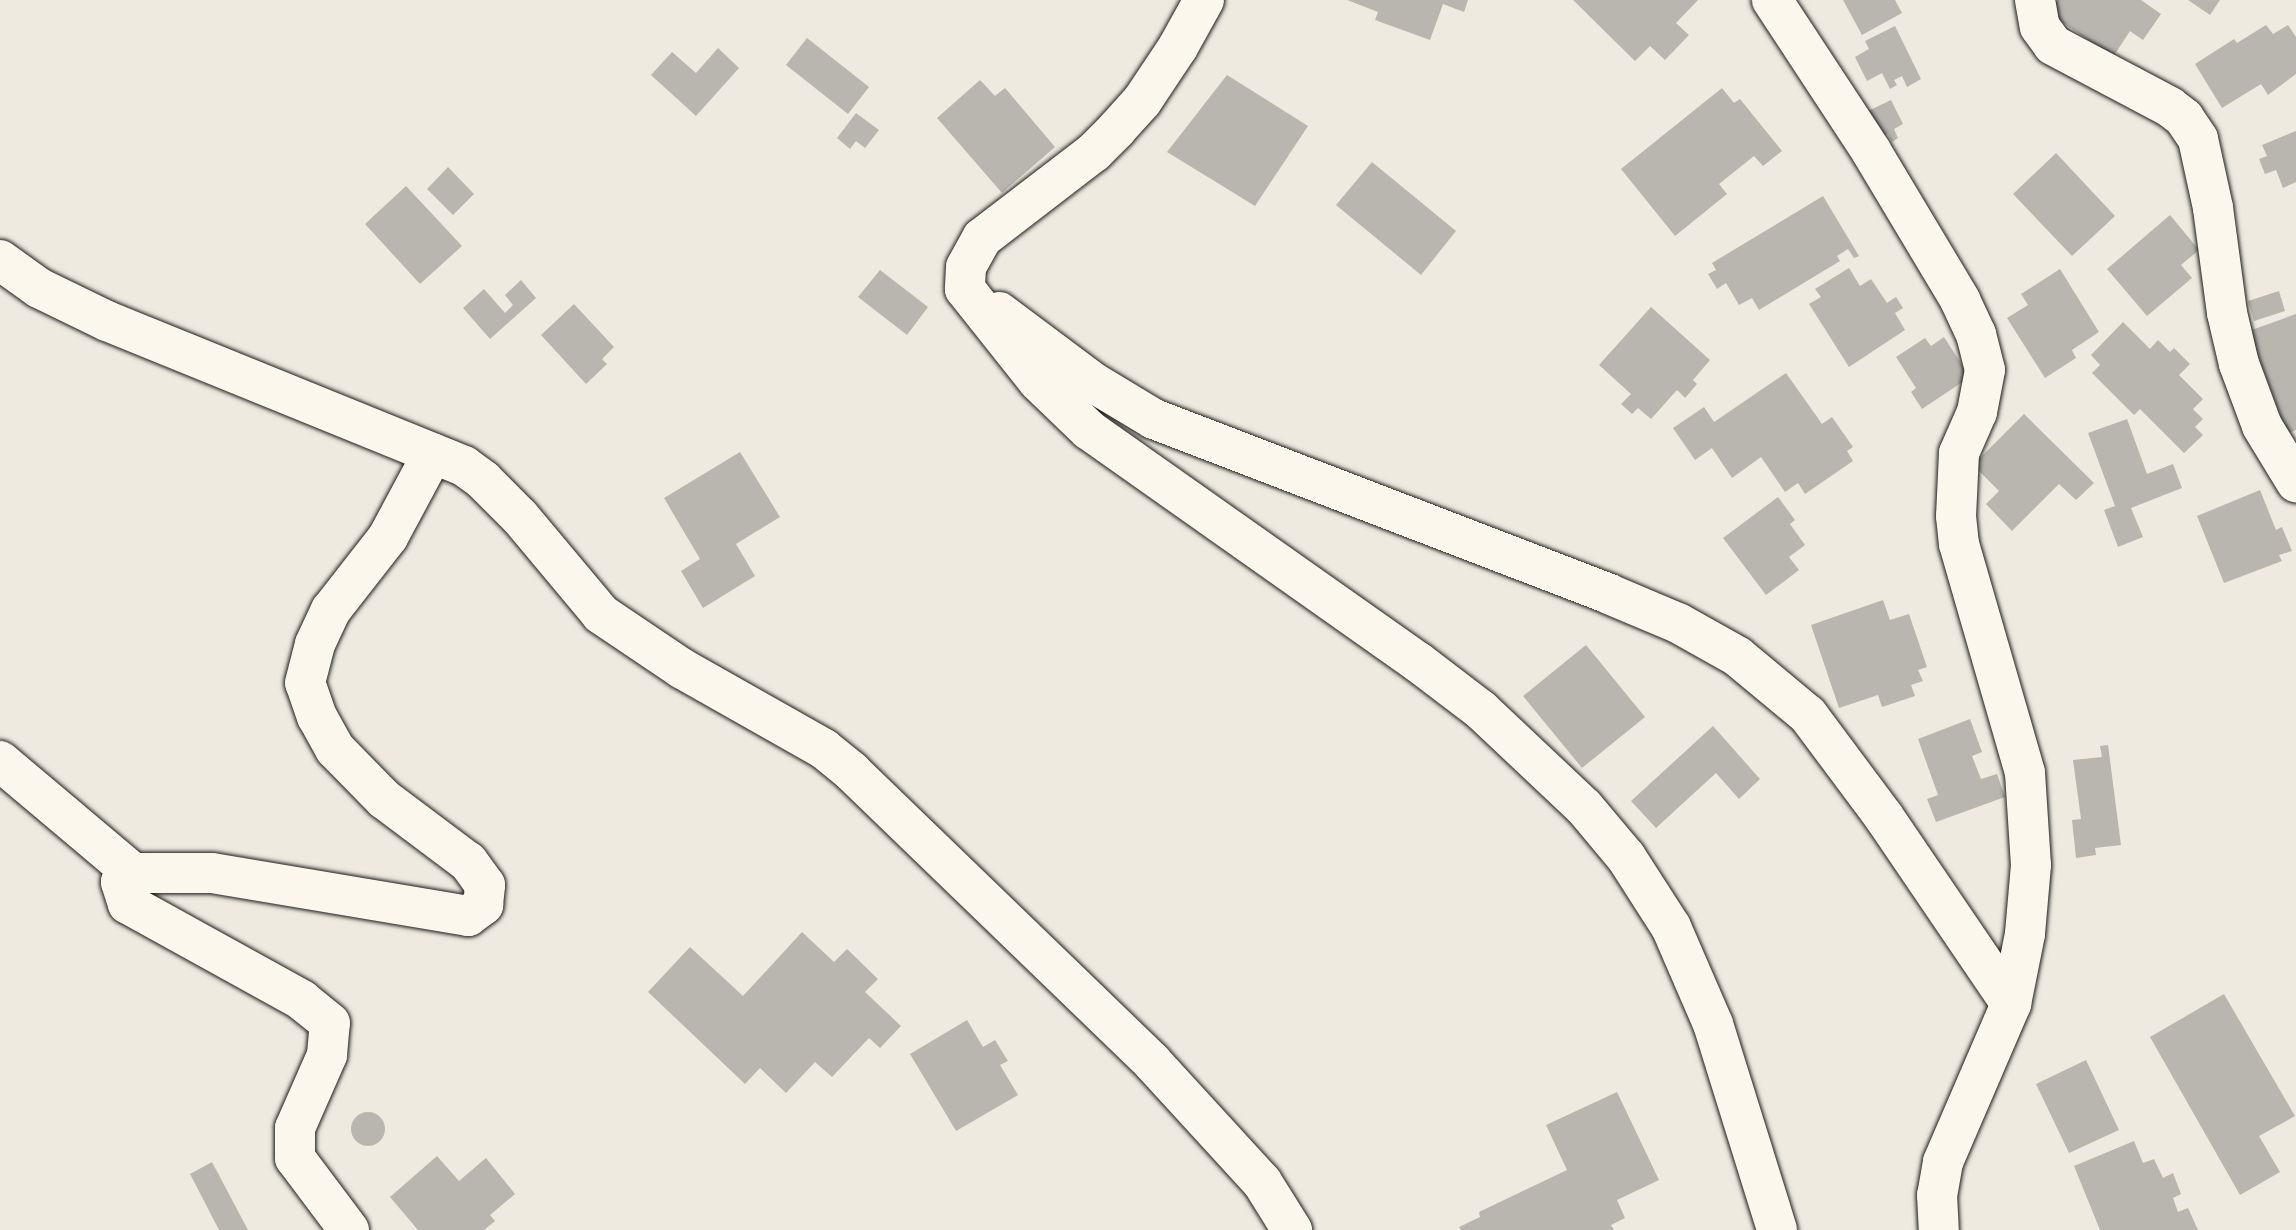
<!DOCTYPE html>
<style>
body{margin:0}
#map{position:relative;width:2296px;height:1230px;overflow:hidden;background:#eeeadf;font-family:Mynerve,sans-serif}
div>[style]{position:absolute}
.building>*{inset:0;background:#b9b6af}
.round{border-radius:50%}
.roads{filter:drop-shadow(0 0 2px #1c1c1c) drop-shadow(0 0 2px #1c1c1c)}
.street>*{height:40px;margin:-20px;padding:0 20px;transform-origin:20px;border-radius:20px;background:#fbf7ec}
span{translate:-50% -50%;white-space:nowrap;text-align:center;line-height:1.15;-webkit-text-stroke:6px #fbf7ec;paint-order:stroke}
</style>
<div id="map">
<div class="building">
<i style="clip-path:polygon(1347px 0,1468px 0,1464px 12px,1443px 4px,1430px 40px,1375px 20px,1378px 12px)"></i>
<i style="clip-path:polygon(1573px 0,1698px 0,1676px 23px,1689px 35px,1665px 60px,1650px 46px,1635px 61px)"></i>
<i style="clip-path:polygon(1843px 0,1895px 0,1902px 13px,1862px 35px)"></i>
<i style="clip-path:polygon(2058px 0,2141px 0,2161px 14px,2143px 40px,2130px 31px,2113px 57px,2049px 13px)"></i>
<i style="clip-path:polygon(2188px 0,2220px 0,2210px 15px)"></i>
<i style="clip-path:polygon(2266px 25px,2273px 34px,2288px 25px,2296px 37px,2296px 74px,2268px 95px,2261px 84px,2222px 108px,2195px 64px,2234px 39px,2237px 43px)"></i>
<i style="clip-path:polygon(1895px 26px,1921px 79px,1907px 87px,1902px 76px,1894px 80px,1897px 85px,1890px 89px,1882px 73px,1867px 81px,1855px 57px,1869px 49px,1865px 41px)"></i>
<i style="clip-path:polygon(807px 38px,869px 87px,848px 114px,786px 65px)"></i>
<i style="clip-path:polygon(718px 48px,739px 68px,696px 116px,651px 75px,672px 52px,696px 73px)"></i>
<i style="clip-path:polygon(1227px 75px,1308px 126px,1255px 206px,1167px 152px)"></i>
<i style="clip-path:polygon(980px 80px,995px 96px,1005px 88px,1055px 147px,1002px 193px,937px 118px)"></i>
<i style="clip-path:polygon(1722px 88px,1734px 103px,1740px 99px,1782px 151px,1763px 166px,1754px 156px,1719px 184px,1727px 194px,1675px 236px,1621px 169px)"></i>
<i style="clip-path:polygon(1891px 100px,1903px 124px,1894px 129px,1898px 138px,1892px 142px,1888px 134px,1881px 137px,1868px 111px)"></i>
<i style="clip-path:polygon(856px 113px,879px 130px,865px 148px,856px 141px,850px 149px,837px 138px)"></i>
<i style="clip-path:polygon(2296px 131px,2296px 182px,2283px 188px,2276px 170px,2265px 174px,2259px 159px,2267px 156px,2262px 145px)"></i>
<i style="clip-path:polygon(2056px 153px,2115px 216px,2072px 256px,2013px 194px)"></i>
<i style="clip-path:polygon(1372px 162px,1456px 231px,1421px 275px,1336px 205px)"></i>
<i style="clip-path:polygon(448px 167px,474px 194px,453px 215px,427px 189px)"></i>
<i style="clip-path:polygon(406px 186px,462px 246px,420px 284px,365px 224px)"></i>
<i style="clip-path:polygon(1823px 196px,1859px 256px,1854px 258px,1848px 249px,1837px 256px,1840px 261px,1759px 310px,1752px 298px,1739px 305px,1726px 283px,1717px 289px,1708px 274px,1716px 270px,1712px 263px)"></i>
<i style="clip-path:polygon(2170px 215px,2199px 250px,2181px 265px,2192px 278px,2147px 316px,2107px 269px)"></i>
<i style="clip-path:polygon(1849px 268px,1860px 286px,1871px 279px,1887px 303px,1896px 297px,1903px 308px,1895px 313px,1905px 330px,1849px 367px,1809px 304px,1821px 297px,1815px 289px)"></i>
<i style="clip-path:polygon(2060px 269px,2099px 332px,2072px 350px,2076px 358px,2045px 378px,2007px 318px,2028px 305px,2021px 294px)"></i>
<i style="clip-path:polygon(880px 270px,928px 307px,907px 335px,858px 297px)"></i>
<i style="clip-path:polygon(521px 280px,536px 298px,490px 339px,463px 308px,484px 289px,505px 313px,513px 305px,505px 295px)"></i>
<i style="clip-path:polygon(2279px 291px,2285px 311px,2254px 321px,2248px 301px)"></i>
<i style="clip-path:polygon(574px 304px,614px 347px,602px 359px,607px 364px,586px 384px,541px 335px)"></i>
<i style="clip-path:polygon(1651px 307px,1710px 360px,1693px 380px,1697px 384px,1685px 398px,1677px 390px,1651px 419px,1638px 408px,1632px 414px,1621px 404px,1631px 394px,1599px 365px)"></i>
<i style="clip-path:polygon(2296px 314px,2296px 430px,2287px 434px,2249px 331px)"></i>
<i style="clip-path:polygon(2123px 322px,2150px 349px,2158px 340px,2170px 352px,2174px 348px,2190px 364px,2179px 375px,2203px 399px,2193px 409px,2203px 419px,2195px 427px,2203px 435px,2184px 453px,2140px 409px,2134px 415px,2092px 373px,2100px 365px,2091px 355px)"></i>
<i style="clip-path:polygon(1944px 337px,1970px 377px,1922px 409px,1911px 392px,1916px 388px,1896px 357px,1925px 338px,1931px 346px)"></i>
<i style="clip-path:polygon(1786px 373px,1822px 424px,1832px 417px,1853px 447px,1847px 451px,1853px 461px,1805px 494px,1798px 483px,1785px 492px,1761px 457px,1732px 478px,1712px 448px,1695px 460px,1673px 428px,1704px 407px,1714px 422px)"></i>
<i style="clip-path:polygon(2024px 414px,2094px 483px,2076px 500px,2059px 484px,2012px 531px,1986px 504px,1999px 491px,1973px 465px)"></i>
<i style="clip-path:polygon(2127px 419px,2147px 474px,2173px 464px,2182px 488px,2131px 508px,2143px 537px,2118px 547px,2104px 510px,2115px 506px,2088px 433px)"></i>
<i style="clip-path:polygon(740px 452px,780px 517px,736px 544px,755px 576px,703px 608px,681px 571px,700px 559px,664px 498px)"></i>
<i style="clip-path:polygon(2260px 490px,2276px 530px,2282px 527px,2292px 551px,2279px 555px,2282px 561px,2224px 583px,2197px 516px)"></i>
<i style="clip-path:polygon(1778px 497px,1795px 520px,1790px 524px,1805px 545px,1789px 557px,1799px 570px,1766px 595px,1723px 538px)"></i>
<i style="clip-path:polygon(1883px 600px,1890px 620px,1909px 614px,1927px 667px,1918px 670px,1923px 681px,1911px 685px,1915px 696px,1882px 707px,1878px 695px,1839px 708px,1811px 625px)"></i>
<i style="clip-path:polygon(1586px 645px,1645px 717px,1582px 768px,1523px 696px)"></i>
<i style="clip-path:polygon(1970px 719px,1982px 752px,1972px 756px,1981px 779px,1997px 774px,2005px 797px,1936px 822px,1927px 799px,1938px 795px,1918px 739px)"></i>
<i style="clip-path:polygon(1713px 726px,1760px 779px,1739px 799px,1716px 773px,1656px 828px,1631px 801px)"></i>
<i style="clip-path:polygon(2108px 745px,2121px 845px,2095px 848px,2096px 855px,2076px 858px,2072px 820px,2081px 819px,2073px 760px,2102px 757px,2100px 746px)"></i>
<i style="clip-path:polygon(802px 932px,834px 962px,847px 949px,878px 979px,865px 992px,901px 1026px,880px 1048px,869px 1038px,832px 1077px,815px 1062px,786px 1093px,760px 1068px,745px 1084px,648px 992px,690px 947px,743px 996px)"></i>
<i style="clip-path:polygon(2224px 994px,2295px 1116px,2259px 1136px,2280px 1172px,2240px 1195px,2150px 1037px)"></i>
<i style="clip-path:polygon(967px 1020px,983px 1047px,995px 1040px,1008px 1061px,1000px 1065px,1018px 1095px,956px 1131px,910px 1054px)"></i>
<i style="clip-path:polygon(2086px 1060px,2119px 1130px,2069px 1153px,2036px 1084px)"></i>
<i style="clip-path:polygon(1617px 1092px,1659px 1180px,1617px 1200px,1625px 1218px,1611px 1225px,1614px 1230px,1461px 1230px,1459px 1227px,1480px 1217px,1479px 1212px,1567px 1170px,1546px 1125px)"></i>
<i class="round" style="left:351px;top:1112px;width:34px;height:34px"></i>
<i style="clip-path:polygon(2134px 1141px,2143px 1163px,2154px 1159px,2163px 1178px,2173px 1173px,2181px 1194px,2173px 1198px,2178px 1212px,2188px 1208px,2198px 1230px,2100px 1230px,2074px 1166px)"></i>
<i style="clip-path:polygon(437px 1156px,459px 1181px,486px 1158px,515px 1194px,490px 1215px,495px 1221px,484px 1230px,418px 1230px,390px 1197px)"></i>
<i style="clip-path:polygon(212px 1162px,248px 1230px,219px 1230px,190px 1174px)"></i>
</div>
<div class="roads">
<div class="street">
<i style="left:1204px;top:0;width:54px;rotate:119deg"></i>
<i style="left:1178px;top:47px;width:65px;rotate:123.7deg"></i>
<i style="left:1142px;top:101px;width:38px;rotate:132deg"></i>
<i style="left:1117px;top:129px;width:33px;rotate:135deg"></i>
<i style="left:1094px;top:152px;width:141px;rotate:142.5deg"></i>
<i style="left:982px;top:238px;width:33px;rotate:119deg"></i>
<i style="left:966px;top:267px;width:22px;rotate:93deg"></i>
<i style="left:965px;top:289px;width:117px;rotate:51.6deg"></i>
<i style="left:1038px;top:381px;width:71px;rotate:43.9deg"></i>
<i style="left:1089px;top:430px;width:403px;rotate:35.2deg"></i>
<i style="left:1418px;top:662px;width:79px;rotate:37.3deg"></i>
<i style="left:1481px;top:710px;width:141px;rotate:43.3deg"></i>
<i style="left:1584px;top:807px;width:65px;rotate:50deg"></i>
<i style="left:1626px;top:857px;width:83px;rotate:57.3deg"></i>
<i style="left:1671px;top:927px;width:106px;rotate:66.6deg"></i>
<i style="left:1713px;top:1024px;width:216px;rotate:72.7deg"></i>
<i style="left:1772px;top:0;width:181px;rotate:56.7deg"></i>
<i style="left:1871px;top:151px;width:174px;rotate:59.1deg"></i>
<i style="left:1960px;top:300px;width:38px;rotate:65deg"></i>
<i style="left:1976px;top:334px;width:37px;rotate:76deg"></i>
<i style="left:1985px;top:370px;width:43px;rotate:100.8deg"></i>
<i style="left:1977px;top:412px;width:45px;rotate:113.7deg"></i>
<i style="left:1959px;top:453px;width:63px;rotate:92.7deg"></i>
<i style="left:1956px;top:516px;width:28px;rotate:84deg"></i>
<i style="left:1959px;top:544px;width:238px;rotate:73.9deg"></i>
<i style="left:2025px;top:773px;width:92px;rotate:86.3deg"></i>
<i style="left:2031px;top:865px;width:69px;rotate:95deg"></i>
<i style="left:2025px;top:934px;width:71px;rotate:101.3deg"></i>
<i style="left:2011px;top:1004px;width:172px;rotate:113.3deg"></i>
<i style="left:1943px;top:1162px;width:34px;rotate:100deg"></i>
<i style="left:1937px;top:1195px;width:35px;rotate:87deg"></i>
<i style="left:2035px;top:0;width:27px;rotate:80deg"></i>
<i style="left:2040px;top:27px;width:22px;rotate:54deg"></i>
<i style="left:2053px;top:45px;width:132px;rotate:27.9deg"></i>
<i style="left:2170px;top:107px;width:18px;rotate:38deg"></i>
<i style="left:2184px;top:118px;width:25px;rotate:56deg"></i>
<i style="left:2198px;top:139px;width:71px;rotate:77.7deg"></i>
<i style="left:2213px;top:208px;width:106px;rotate:82.4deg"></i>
<i style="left:2227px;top:313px;width:52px;rotate:76.8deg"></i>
<i style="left:2239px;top:364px;width:66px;rotate:69.6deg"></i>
<i style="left:2262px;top:426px;width:66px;rotate:58.7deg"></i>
<i style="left:0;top:260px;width:48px;rotate:35.7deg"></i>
<i style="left:39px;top:288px;width:76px;rotate:25.9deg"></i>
<i style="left:107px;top:321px;width:385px;rotate:22.1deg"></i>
<i style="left:464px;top:466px;width:24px;rotate:36deg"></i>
<i style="left:483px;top:480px;width:52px;rotate:45deg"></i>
<i style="left:520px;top:517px;width:126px;rotate:50.1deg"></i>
<i style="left:601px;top:614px;width:97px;rotate:34deg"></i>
<i style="left:681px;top:668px;width:164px;rotate:29.5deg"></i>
<i style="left:824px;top:749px;width:36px;rotate:39deg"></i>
<i style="left:852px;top:772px;width:417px;rotate:44deg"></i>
<i style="left:1152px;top:1062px;width:163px;rotate:47.5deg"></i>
<i style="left:1262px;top:1182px;width:57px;rotate:58deg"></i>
<i style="left:999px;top:312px;width:119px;rotate:36.8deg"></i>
<i style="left:1094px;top:383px;width:70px;rotate:31deg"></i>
<i style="left:1154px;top:419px;width:487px;rotate:21deg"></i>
<i style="left:1609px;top:594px;width:75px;rotate:22.8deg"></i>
<i style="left:1678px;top:623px;width:68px;rotate:29.2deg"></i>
<i style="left:1737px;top:656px;width:92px;rotate:39.7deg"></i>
<i style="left:1808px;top:715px;width:127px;rotate:53.3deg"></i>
<i style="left:1884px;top:817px;width:226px;rotate:55.8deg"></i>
<i style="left:0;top:761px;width:174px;rotate:40.1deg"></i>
<i style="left:349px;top:1230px;width:90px;rotate:-126.9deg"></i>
<i style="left:295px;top:1158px;width:30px;rotate:-90deg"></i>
<i style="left:295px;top:1128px;width:80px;rotate:-66.3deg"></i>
<i style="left:327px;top:1055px;width:32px;rotate:-85deg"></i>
<i style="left:330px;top:1023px;width:36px;rotate:-141deg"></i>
<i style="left:302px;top:1000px;width:199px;rotate:-151.1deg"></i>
<i style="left:128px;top:904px;width:23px;rotate:-108deg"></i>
<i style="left:121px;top:882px;width:15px;rotate:-37deg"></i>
<i style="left:133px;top:873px;width:79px"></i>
<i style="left:212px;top:873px;width:260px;rotate:9.5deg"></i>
<i style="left:468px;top:916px;width:19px;rotate:-36deg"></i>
<i style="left:483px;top:905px;width:20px;rotate:-84deg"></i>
<i style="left:485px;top:885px;width:29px;rotate:-126deg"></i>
<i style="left:468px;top:862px;width:105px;rotate:-143.1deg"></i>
<i style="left:384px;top:799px;width:70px;rotate:-134.4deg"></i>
<i style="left:335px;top:749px;width:37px;rotate:-119deg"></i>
<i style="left:317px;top:717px;width:36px;rotate:-109deg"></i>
<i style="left:305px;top:683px;width:40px;rotate:-75.6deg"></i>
<i style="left:315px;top:644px;width:38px;rotate:-65deg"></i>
<i style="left:331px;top:610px;width:93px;rotate:-52deg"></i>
<i style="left:388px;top:537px;width:95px;rotate:-61.8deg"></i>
</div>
</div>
</div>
